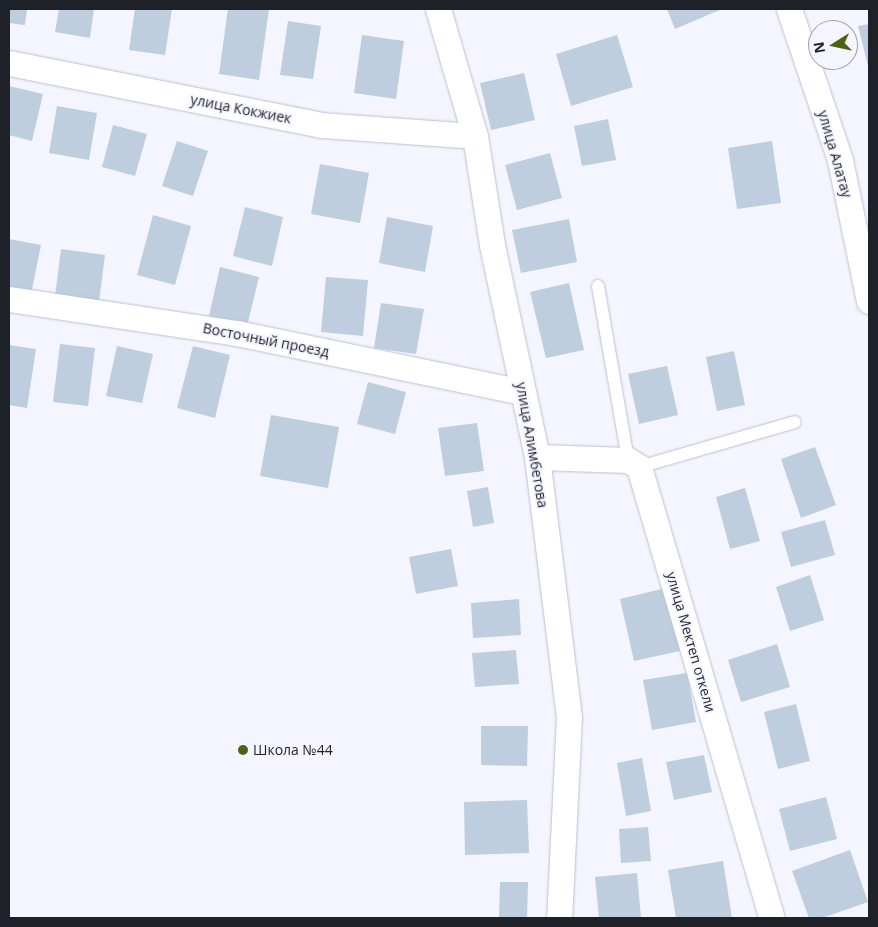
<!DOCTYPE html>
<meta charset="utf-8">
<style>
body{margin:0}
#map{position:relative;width:878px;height:927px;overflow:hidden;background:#f4f5fe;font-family:"Open Sans",sans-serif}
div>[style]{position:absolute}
.building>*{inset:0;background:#becedf}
.roads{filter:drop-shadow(0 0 1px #bcbfd4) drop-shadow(0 0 1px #bcbfd4)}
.lane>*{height:12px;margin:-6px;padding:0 6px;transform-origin:6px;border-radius:6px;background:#fff}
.street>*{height:25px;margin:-12.5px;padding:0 12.5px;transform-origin:12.5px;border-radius:12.5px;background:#fff}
.dots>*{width:14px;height:14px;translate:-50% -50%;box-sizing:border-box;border:2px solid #f4f5fe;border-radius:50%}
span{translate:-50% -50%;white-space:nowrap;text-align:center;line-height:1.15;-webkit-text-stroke:4px #f4f5fe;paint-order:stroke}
.street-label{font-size:14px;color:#1f2128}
.poi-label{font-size:14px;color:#1f2128}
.left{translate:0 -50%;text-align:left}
.frame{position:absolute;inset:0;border:10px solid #1f2128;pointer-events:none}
.north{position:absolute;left:808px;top:20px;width:50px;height:50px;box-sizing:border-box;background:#f4f5fe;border:1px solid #9fa0a8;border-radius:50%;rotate:260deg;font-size:14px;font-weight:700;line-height:20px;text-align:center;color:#1f2128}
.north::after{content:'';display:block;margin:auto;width:18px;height:22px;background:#4b6413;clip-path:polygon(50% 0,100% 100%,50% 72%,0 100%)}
</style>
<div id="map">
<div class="building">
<i style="clip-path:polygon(9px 9px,27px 9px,25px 25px,9px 23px)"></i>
<i style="clip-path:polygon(59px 9px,94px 9px,90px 38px,55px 32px)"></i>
<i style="clip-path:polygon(135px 9px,172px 9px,165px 55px,129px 50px)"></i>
<i style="clip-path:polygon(228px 9px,269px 9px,259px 80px,219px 74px)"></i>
<i style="clip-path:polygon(667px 9px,722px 9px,675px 29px)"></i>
<i style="clip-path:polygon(288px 21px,321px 26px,313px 79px,280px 75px)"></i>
<i style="clip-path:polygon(869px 24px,869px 70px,858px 26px)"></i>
<i style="clip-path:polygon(362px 35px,404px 41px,396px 99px,354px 93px)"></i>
<i style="clip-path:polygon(617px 35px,633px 87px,571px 106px,556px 54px)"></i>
<i style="clip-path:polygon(524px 73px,535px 120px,491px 130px,480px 83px)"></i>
<i style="clip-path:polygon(9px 86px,43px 94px,32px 141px,9px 135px)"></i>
<i style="clip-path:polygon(57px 106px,97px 113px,89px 160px,49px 153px)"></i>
<i style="clip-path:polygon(608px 119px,616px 160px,582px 166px,574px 126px)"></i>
<i style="clip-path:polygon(113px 125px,147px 134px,135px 176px,102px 167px)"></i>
<i style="clip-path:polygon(177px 141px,208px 151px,193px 196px,162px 186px)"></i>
<i style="clip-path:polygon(772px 141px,781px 203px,737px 209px,728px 148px)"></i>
<i style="clip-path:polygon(550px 153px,562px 198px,517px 210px,505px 165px)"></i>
<i style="clip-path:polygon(320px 164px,369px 173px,360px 223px,311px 214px)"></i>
<i style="clip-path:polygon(245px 207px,283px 217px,272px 266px,233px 256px)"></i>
<i style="clip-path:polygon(153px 215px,191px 226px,175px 285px,137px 275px)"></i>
<i style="clip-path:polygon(387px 217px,433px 226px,425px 272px,379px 263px)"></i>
<i style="clip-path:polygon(569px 219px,577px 262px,521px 273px,512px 230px)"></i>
<i style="clip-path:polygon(9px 239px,41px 245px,31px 294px,9px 289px)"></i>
<i style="clip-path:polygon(61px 249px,105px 255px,99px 302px,55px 296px)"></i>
<i style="clip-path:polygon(220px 267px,259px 277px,247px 326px,209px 316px)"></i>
<i style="clip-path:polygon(326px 277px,368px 280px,363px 336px,321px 332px)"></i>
<i style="clip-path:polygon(569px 283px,584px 350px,546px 358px,530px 292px)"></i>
<i style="clip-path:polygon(381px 303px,424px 309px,416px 354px,374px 348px)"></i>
<i style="clip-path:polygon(60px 344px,95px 348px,88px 406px,53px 402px)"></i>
<i style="clip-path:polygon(9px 345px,36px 349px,27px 408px,9px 405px)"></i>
<i style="clip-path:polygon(117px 346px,153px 354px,142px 403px,106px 396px)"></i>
<i style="clip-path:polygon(193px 346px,230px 355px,215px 418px,177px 408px)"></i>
<i style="clip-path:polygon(734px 351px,745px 405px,717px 411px,706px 357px)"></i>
<i style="clip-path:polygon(667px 366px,678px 415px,639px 424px,628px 374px)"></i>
<i style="clip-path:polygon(368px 382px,406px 392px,395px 434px,357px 424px)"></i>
<i style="clip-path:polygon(271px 415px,339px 427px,328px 488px,260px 476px)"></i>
<i style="clip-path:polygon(477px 423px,484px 471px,445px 476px,438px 428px)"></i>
<i style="clip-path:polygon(815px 447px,836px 505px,801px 518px,781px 459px)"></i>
<i style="clip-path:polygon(488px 487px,494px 523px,473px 527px,467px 491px)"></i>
<i style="clip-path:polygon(745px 488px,760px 541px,730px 549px,716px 497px)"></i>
<i style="clip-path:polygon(825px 520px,835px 555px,791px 567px,781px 532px)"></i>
<i style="clip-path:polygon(451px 549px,458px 586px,416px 594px,409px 557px)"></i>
<i style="clip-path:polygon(810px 575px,824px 620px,790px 631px,776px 587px)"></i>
<i style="clip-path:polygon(666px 588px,680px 651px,634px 661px,620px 599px)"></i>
<i style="clip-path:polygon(519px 599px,521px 635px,473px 638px,471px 603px)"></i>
<i style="clip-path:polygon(777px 644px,790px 687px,741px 702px,728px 660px)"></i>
<i style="clip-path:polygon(516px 650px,519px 684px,475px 687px,472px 653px)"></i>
<i style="clip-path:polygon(687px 673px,696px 722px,652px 730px,643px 680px)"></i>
<i style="clip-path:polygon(796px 704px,810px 761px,778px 769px,764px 712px)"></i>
<i style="clip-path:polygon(481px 726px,528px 726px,527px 766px,481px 765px)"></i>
<i style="clip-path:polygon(704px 755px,712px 792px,674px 800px,666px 762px)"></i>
<i style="clip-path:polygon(642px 758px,651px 811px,626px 816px,617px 763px)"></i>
<i style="clip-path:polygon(826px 797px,837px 839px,790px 851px,779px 809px)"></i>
<i style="clip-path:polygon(527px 800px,529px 853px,465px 855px,464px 802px)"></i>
<i style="clip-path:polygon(648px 827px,651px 861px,621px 863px,619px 829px)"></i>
<i style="clip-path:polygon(850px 850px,868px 902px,822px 918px,809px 918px,792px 871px)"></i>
<i style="clip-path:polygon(723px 861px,732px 918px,676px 918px,668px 870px)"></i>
<i style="clip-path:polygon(637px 873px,641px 918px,599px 918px,595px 877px)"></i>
<i style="clip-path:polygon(500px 882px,528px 882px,527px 918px,499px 918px)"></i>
</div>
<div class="roads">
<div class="lane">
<i style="left:598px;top:286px;width:177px;rotate:80.2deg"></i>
<i style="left:639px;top:467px;width:162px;rotate:-16.1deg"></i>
</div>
<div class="street">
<i style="left:438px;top:9px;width:132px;rotate:73.8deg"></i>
<i style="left:475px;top:136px;width:110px;rotate:81.1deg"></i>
<i style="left:492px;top:245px;width:217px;rotate:78deg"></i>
<i style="left:537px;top:457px;width:262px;rotate:83deg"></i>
<i style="left:569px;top:717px;width:201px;rotate:92.8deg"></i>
<i style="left:789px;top:9px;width:159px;rotate:71.3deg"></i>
<i style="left:840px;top:160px;width:144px;rotate:78.4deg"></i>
<i style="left:9px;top:63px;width:318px;rotate:11.2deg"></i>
<i style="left:321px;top:125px;width:154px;rotate:4.1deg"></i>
<i style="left:9px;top:299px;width:231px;rotate:8.5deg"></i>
<i style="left:237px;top:333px;width:291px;rotate:11.7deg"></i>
<i style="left:537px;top:457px;width:91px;rotate:1.9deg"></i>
<i style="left:628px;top:460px;width:13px;rotate:32deg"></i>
<i style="left:639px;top:467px;width:470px;rotate:73.6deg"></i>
</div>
</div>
<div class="dots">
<i style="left:243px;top:750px;background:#4b6413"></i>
</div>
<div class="street-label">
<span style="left:241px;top:109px;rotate:11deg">улица Кокжиек</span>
<span style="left:835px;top:154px;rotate:74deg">улица Алатау</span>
<span style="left:266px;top:340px;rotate:11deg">Восточный проезд</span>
<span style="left:532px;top:445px;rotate:80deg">улица Алимбетова</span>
<span style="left:691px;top:642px;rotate:74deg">улица Мектеп откели</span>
</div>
<div class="poi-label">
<span class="left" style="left:253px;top:750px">Школа №44</span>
</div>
<div class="frame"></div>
<div class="north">N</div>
</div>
